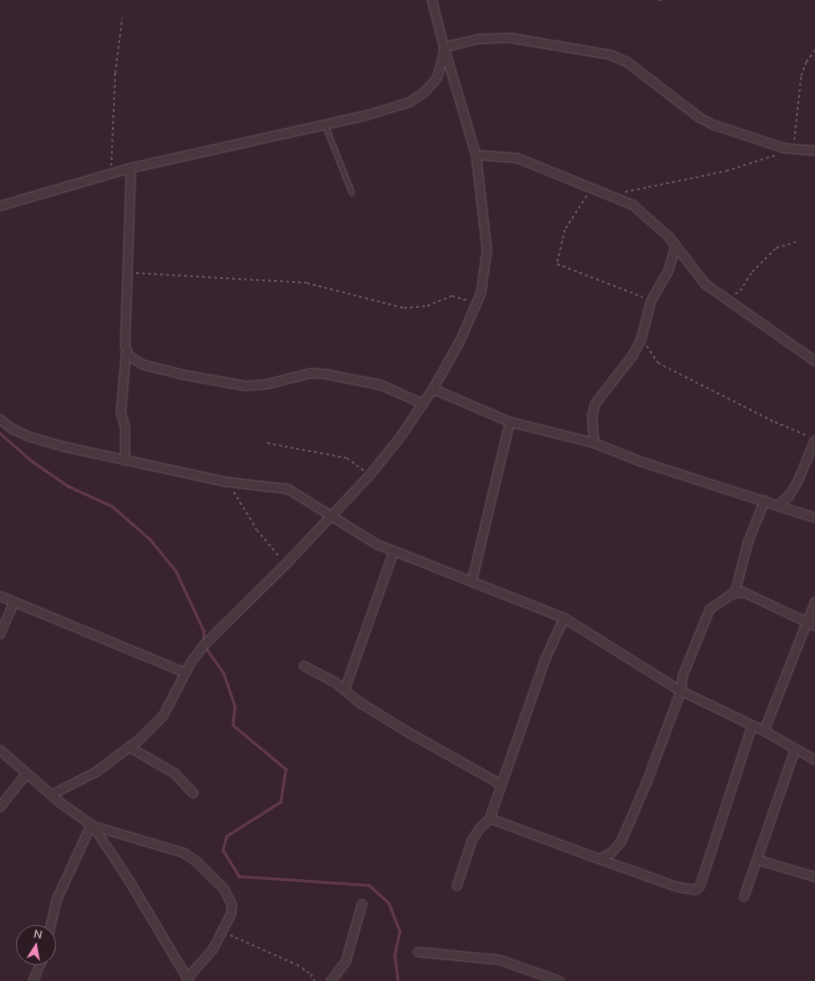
<!DOCTYPE html>
<style>
body{margin:0}
#map{position:relative;width:815px;height:981px;overflow:hidden;background:#38232e;font-family:Mulish,sans-serif}
div>[style]{position:absolute}
.stream>*{height:2.5px;margin:-1.25px;padding:0 1.25px;transform-origin:1.25px;border-radius:1.25px;background:#5e374b}
.path>*{height:1.5px;margin-top:-0.75px;transform-origin:0;background:repeating-linear-gradient(90deg,#5f4b5e 0 3px,transparent 0 6px)}
.roads{filter:drop-shadow(0 0 1px #63515a) drop-shadow(0 0 1px #63515a)}
.service>*{height:4px;margin:-2px;padding:0 2px;transform-origin:2px;border-radius:2px;background:#49363f}
.minor>*{height:8px;margin:-4px;padding:0 4px;transform-origin:4px;border-radius:4px;background:#49363f}
span{translate:-50% -50%;white-space:nowrap;text-align:center;line-height:1.15;-webkit-text-stroke:4px #2d1b24;paint-order:stroke}
.north{position:absolute;left:16px;top:925px;width:40px;height:40px;box-sizing:border-box;background:#2d1b24;border:1px solid #6a5760;border-radius:50%;rotate:11deg;font-size:11px;font-weight:700;line-height:16px;text-align:center;color:#c5b1ba}
.north::after{content:'';display:block;margin:auto;width:14px;height:18px;background:#f189ba;clip-path:polygon(50% 0,100% 100%,50% 72%,0 100%)}
</style>
<div id="map">
<div class="stream">
<i style="left:0;top:433px;width:43px;rotate:41.2deg"></i>
<i style="left:32px;top:461px;width:44px;rotate:34.8deg"></i>
<i style="left:68px;top:486px;width:48px;rotate:24.4deg"></i>
<i style="left:112px;top:506px;width:50px;rotate:41deg"></i>
<i style="left:150px;top:539px;width:41px;rotate:50.9deg"></i>
<i style="left:176px;top:571px;width:66px;rotate:65deg"></i>
<i style="left:204px;top:631px;width:14px;rotate:90deg"></i>
<i style="left:204px;top:645px;width:35px;rotate:55deg"></i>
<i style="left:224px;top:674px;width:34px;rotate:71deg"></i>
<i style="left:235px;top:706px;width:19px;rotate:96deg"></i>
<i style="left:233px;top:725px;width:69px;rotate:39.7deg"></i>
<i style="left:286px;top:769px;width:33px;rotate:99deg"></i>
<i style="left:281px;top:802px;width:64px;rotate:147.8deg"></i>
<i style="left:227px;top:836px;width:15px;rotate:106deg"></i>
<i style="left:223px;top:850px;width:31px;rotate:58deg"></i>
<i style="left:239px;top:876px;width:130px;rotate:4deg"></i>
<i style="left:369px;top:885px;width:27px;rotate:42deg"></i>
<i style="left:389px;top:903px;width:30px;rotate:69deg"></i>
<i style="left:400px;top:931px;width:25px;rotate:102deg"></i>
<i style="left:395px;top:955px;width:26px;rotate:83deg"></i>
</div>
<div class="path">
<i style="left:658px;top:0;width:6px"></i>
<i style="left:794px;top:140px;width:64px;rotate:-83.8deg"></i>
<i style="left:801px;top:76px;width:15px;rotate:-70deg"></i>
<i style="left:806px;top:62px;width:15px;rotate:-53deg"></i>
<i style="left:111px;top:166px;width:93px;rotate:-87.5deg"></i>
<i style="left:115px;top:73px;width:55px;rotate:-82.7deg"></i>
<i style="left:625px;top:192px;width:103px;rotate:-11.7deg"></i>
<i style="left:726px;top:171px;width:52px;rotate:-17.7deg"></i>
<i style="left:587px;top:196px;width:40px;rotate:122.9deg"></i>
<i style="left:565px;top:230px;width:35px;rotate:103deg"></i>
<i style="left:557px;top:264px;width:92px;rotate:21deg"></i>
<i style="left:136px;top:273px;width:171px;rotate:3.3deg"></i>
<i style="left:307px;top:283px;width:100px;rotate:14.5deg"></i>
<i style="left:404px;top:308px;width:23px;rotate:-5deg"></i>
<i style="left:427px;top:306px;width:27px;rotate:-22deg"></i>
<i style="left:452px;top:296px;width:18px;rotate:16deg"></i>
<i style="left:735px;top:294px;width:6px;rotate:-31deg"></i>
<i style="left:740px;top:291px;width:22px;rotate:-58deg"></i>
<i style="left:752px;top:272px;width:34px;rotate:-45deg"></i>
<i style="left:776px;top:248px;width:21px;rotate:-17deg"></i>
<i style="left:647px;top:346px;width:20px;rotate:57deg"></i>
<i style="left:658px;top:363px;width:131px;rotate:26.8deg"></i>
<i style="left:775px;top:422px;width:36px;rotate:23deg"></i>
<i style="left:267px;top:443px;width:81px;rotate:10.6deg"></i>
<i style="left:347px;top:458px;width:21px;rotate:37deg"></i>
<i style="left:234px;top:492px;width:44px;rotate:58.8deg"></i>
<i style="left:257px;top:530px;width:35px;rotate:50deg"></i>
<i style="left:230px;top:935px;width:73px;rotate:24.1deg"></i>
<i style="left:297px;top:965px;width:17px;rotate:33deg"></i>
<i style="left:311px;top:974px;width:8px;rotate:60deg"></i>
</div>
<div class="roads">
<div class="service">
<i style="left:325px;top:125px;width:73px;rotate:68.3deg"></i>
</div>
<div class="minor">
<i style="left:476px;top:155px;width:41px;rotate:4.2deg"></i>
<i style="left:517px;top:158px;width:125px;rotate:22.1deg"></i>
<i style="left:633px;top:205px;width:48px;rotate:41.6deg"></i>
<i style="left:669px;top:237px;width:59px;rotate:52.5deg"></i>
<i style="left:705px;top:284px;width:134px;rotate:35deg"></i>
<i style="left:131px;top:168px;width:178px;rotate:91.9deg"></i>
<i style="left:125px;top:346px;width:12px;rotate:66deg"></i>
<i style="left:130px;top:357px;width:16px;rotate:30deg"></i>
<i style="left:144px;top:365px;width:36px;rotate:14deg"></i>
<i style="left:179px;top:374px;width:68px;rotate:10.2deg"></i>
<i style="left:246px;top:386px;width:22px;rotate:-5deg"></i>
<i style="left:268px;top:384px;width:44px;rotate:-14.3deg"></i>
<i style="left:311px;top:373px;width:14px;rotate:4deg"></i>
<i style="left:325px;top:374px;width:57px;rotate:11.1deg"></i>
<i style="left:381px;top:385px;width:46px;rotate:24.3deg"></i>
<i style="left:0;top:206px;width:136px;rotate:-16.2deg"></i>
<i style="left:131px;top:168px;width:243px;rotate:-12.6deg"></i>
<i style="left:368px;top:115px;width:44px;rotate:-17.2deg"></i>
<i style="left:410px;top:102px;width:18px;rotate:-34deg"></i>
<i style="left:425px;top:92px;width:18px;rotate:-49deg"></i>
<i style="left:437px;top:78px;width:17px;rotate:-73deg"></i>
<i style="left:442px;top:62px;width:15px;rotate:-82deg"></i>
<i style="left:444px;top:47px;width:49px;rotate:-104.3deg"></i>
<i style="left:433px;top:389px;width:84px;rotate:23.2deg"></i>
<i style="left:510px;top:422px;width:87px;rotate:14deg"></i>
<i style="left:594px;top:443px;width:48px;rotate:21.8deg"></i>
<i style="left:639px;top:461px;width:185px;rotate:17.9deg"></i>
<i style="left:0;top:419px;width:16px;rotate:40deg"></i>
<i style="left:12px;top:429px;width:20px;rotate:24deg"></i>
<i style="left:30px;top:437px;width:36px;rotate:16deg"></i>
<i style="left:65px;top:447px;width:166px;rotate:12.2deg"></i>
<i style="left:227px;top:482px;width:61px;rotate:6.5deg"></i>
<i style="left:288px;top:489px;width:104px;rotate:32deg"></i>
<i style="left:376px;top:544px;width:202px;rotate:21.5deg"></i>
<i style="left:564px;top:618px;width:138px;rotate:32deg"></i>
<i style="left:681px;top:691px;width:92px;rotate:25.7deg"></i>
<i style="left:764px;top:731px;width:59px;rotate:29.6deg"></i>
<i style="left:594px;top:443px;width:26px;rotate:-94deg"></i>
<i style="left:592px;top:417px;width:13px;rotate:-77deg"></i>
<i style="left:595px;top:404px;width:62px;rotate:-52.2deg"></i>
<i style="left:633px;top:355px;width:17px;rotate:-62deg"></i>
<i style="left:641px;top:340px;width:40px;rotate:-75.6deg"></i>
<i style="left:651px;top:301px;width:34px;rotate:-60deg"></i>
<i style="left:668px;top:272px;width:26px;rotate:-74deg"></i>
<i style="left:125px;top:461px;width:34px;rotate:-90deg"></i>
<i style="left:125px;top:427px;width:16px;rotate:-105deg"></i>
<i style="left:121px;top:412px;width:59px;rotate:-85.2deg"></i>
<i style="left:779px;top:504px;width:13px;rotate:-39deg"></i>
<i style="left:789px;top:496px;width:17px;rotate:-59deg"></i>
<i style="left:798px;top:481px;width:44px;rotate:-67.5deg"></i>
<i style="left:472px;top:581px;width:163px;rotate:-76.6deg"></i>
<i style="left:735px;top:593px;width:53px;rotate:-75.7deg"></i>
<i style="left:748px;top:542px;width:45px;rotate:-68deg"></i>
<i style="left:0;top:596px;width:201px;rotate:22.5deg"></i>
<i style="left:564px;top:618px;width:46px;rotate:114.3deg"></i>
<i style="left:545px;top:660px;width:164px;rotate:109.2deg"></i>
<i style="left:491px;top:815px;width:6px;rotate:59deg"></i>
<i style="left:494px;top:820px;width:112px;rotate:20.4deg"></i>
<i style="left:599px;top:859px;width:13px;rotate:-27deg"></i>
<i style="left:611px;top:853px;width:15px;rotate:-48deg"></i>
<i style="left:621px;top:842px;width:63px;rotate:-66.7deg"></i>
<i style="left:646px;top:784px;width:99px;rotate:-69.4deg"></i>
<i style="left:681px;top:691px;width:16px;rotate:-83deg"></i>
<i style="left:683px;top:675px;width:71px;rotate:-67.8deg"></i>
<i style="left:710px;top:609px;width:27px;rotate:-34deg"></i>
<i style="left:732px;top:594px;width:11px;rotate:-10deg"></i>
<i style="left:743px;top:592px;width:80px;rotate:25.3deg"></i>
<i style="left:0;top:634px;width:34px;rotate:-66deg"></i>
<i style="left:304px;top:666px;width:36px;rotate:28deg"></i>
<i style="left:336px;top:683px;width:30px;rotate:40deg"></i>
<i style="left:359px;top:702px;width:55px;rotate:31.7deg"></i>
<i style="left:406px;top:731px;width:108px;rotate:29.4deg"></i>
<i style="left:345px;top:689px;width:146px;rotate:-70.5deg"></i>
<i style="left:764px;top:731px;width:139px;rotate:-68.4deg"></i>
<i style="left:129px;top:747px;width:52px;rotate:30deg"></i>
<i style="left:174px;top:773px;width:28px;rotate:46deg"></i>
<i style="left:0;top:750px;width:77px;rotate:41.3deg"></i>
<i style="left:58px;top:801px;width:43px;rotate:35.5deg"></i>
<i style="left:93px;top:826px;width:67px;rotate:56.5deg"></i>
<i style="left:130px;top:882px;width:115px;rotate:59.2deg"></i>
<i style="left:51px;top:795px;width:51px;rotate:-27.1deg"></i>
<i style="left:96px;top:772px;width:54px;rotate:-36.7deg"></i>
<i style="left:139px;top:740px;width:34px;rotate:-45deg"></i>
<i style="left:163px;top:716px;width:59px;rotate:-62.6deg"></i>
<i style="left:190px;top:664px;width:24px;rotate:-54deg"></i>
<i style="left:204px;top:645px;width:115px;rotate:-44.6deg"></i>
<i style="left:286px;top:564px;width:122px;rotate:-46.7deg"></i>
<i style="left:370px;top:475px;width:50px;rotate:-51.5deg"></i>
<i style="left:401px;top:436px;width:57px;rotate:-55.8deg"></i>
<i style="left:433px;top:389px;width:55px;rotate:-60.6deg"></i>
<i style="left:460px;top:341px;width:52px;rotate:-66.4deg"></i>
<i style="left:481px;top:293px;width:43px;rotate:-82.1deg"></i>
<i style="left:487px;top:250px;width:96px;rotate:-96.6deg"></i>
<i style="left:476px;top:155px;width:113px;rotate:-106.5deg"></i>
<i style="left:444px;top:47px;width:35px;rotate:-13deg"></i>
<i style="left:478px;top:39px;width:33px;rotate:-2deg"></i>
<i style="left:511px;top:38px;width:101px;rotate:9.6deg"></i>
<i style="left:611px;top:55px;width:17px;rotate:24deg"></i>
<i style="left:627px;top:62px;width:92px;rotate:37.5deg"></i>
<i style="left:700px;top:118px;width:16px;rotate:27deg"></i>
<i style="left:714px;top:125px;width:73px;rotate:18.4deg"></i>
<i style="left:783px;top:148px;width:32px;rotate:5deg"></i>
<i style="left:0;top:807px;width:43px;rotate:-51.5deg"></i>
<i style="left:93px;top:826px;width:95px;rotate:16.5deg"></i>
<i style="left:184px;top:853px;width:14px;rotate:34deg"></i>
<i style="left:196px;top:861px;width:40px;rotate:45deg"></i>
<i style="left:224px;top:889px;width:18px;rotate:63deg"></i>
<i style="left:232px;top:905px;width:9px;rotate:96deg"></i>
<i style="left:231px;top:914px;width:39px;rotate:117deg"></i>
<i style="left:213px;top:949px;width:40px;rotate:131deg"></i>
<i style="left:599px;top:859px;width:83px;rotate:19.7deg"></i>
<i style="left:677px;top:887px;width:19px;rotate:9deg"></i>
<i style="left:696px;top:890px;width:6px;rotate:-45deg"></i>
<i style="left:700px;top:886px;width:168px;rotate:-72deg"></i>
<i style="left:758px;top:860px;width:59px;rotate:16.6deg"></i>
<i style="left:457px;top:886px;width:48px;rotate:-71.9deg"></i>
<i style="left:472px;top:840px;width:14px;rotate:-56deg"></i>
<i style="left:480px;top:828px;width:16px;rotate:-43deg"></i>
<i style="left:744px;top:897px;width:156px;rotate:-70.9deg"></i>
<i style="left:48px;top:937px;width:39px;rotate:-77deg"></i>
<i style="left:57px;top:899px;width:81px;rotate:-65.3deg"></i>
<i style="left:418px;top:952px;width:82px;rotate:5.6deg"></i>
<i style="left:500px;top:960px;width:63px;rotate:19.6deg"></i>
<i style="left:33px;top:981px;width:26px;rotate:-67deg"></i>
<i style="left:331px;top:981px;width:25px;rotate:-53deg"></i>
<i style="left:346px;top:961px;width:59px;rotate:-74.3deg"></i>
</div>
</div>
<div class="north">N</div>
</div>
